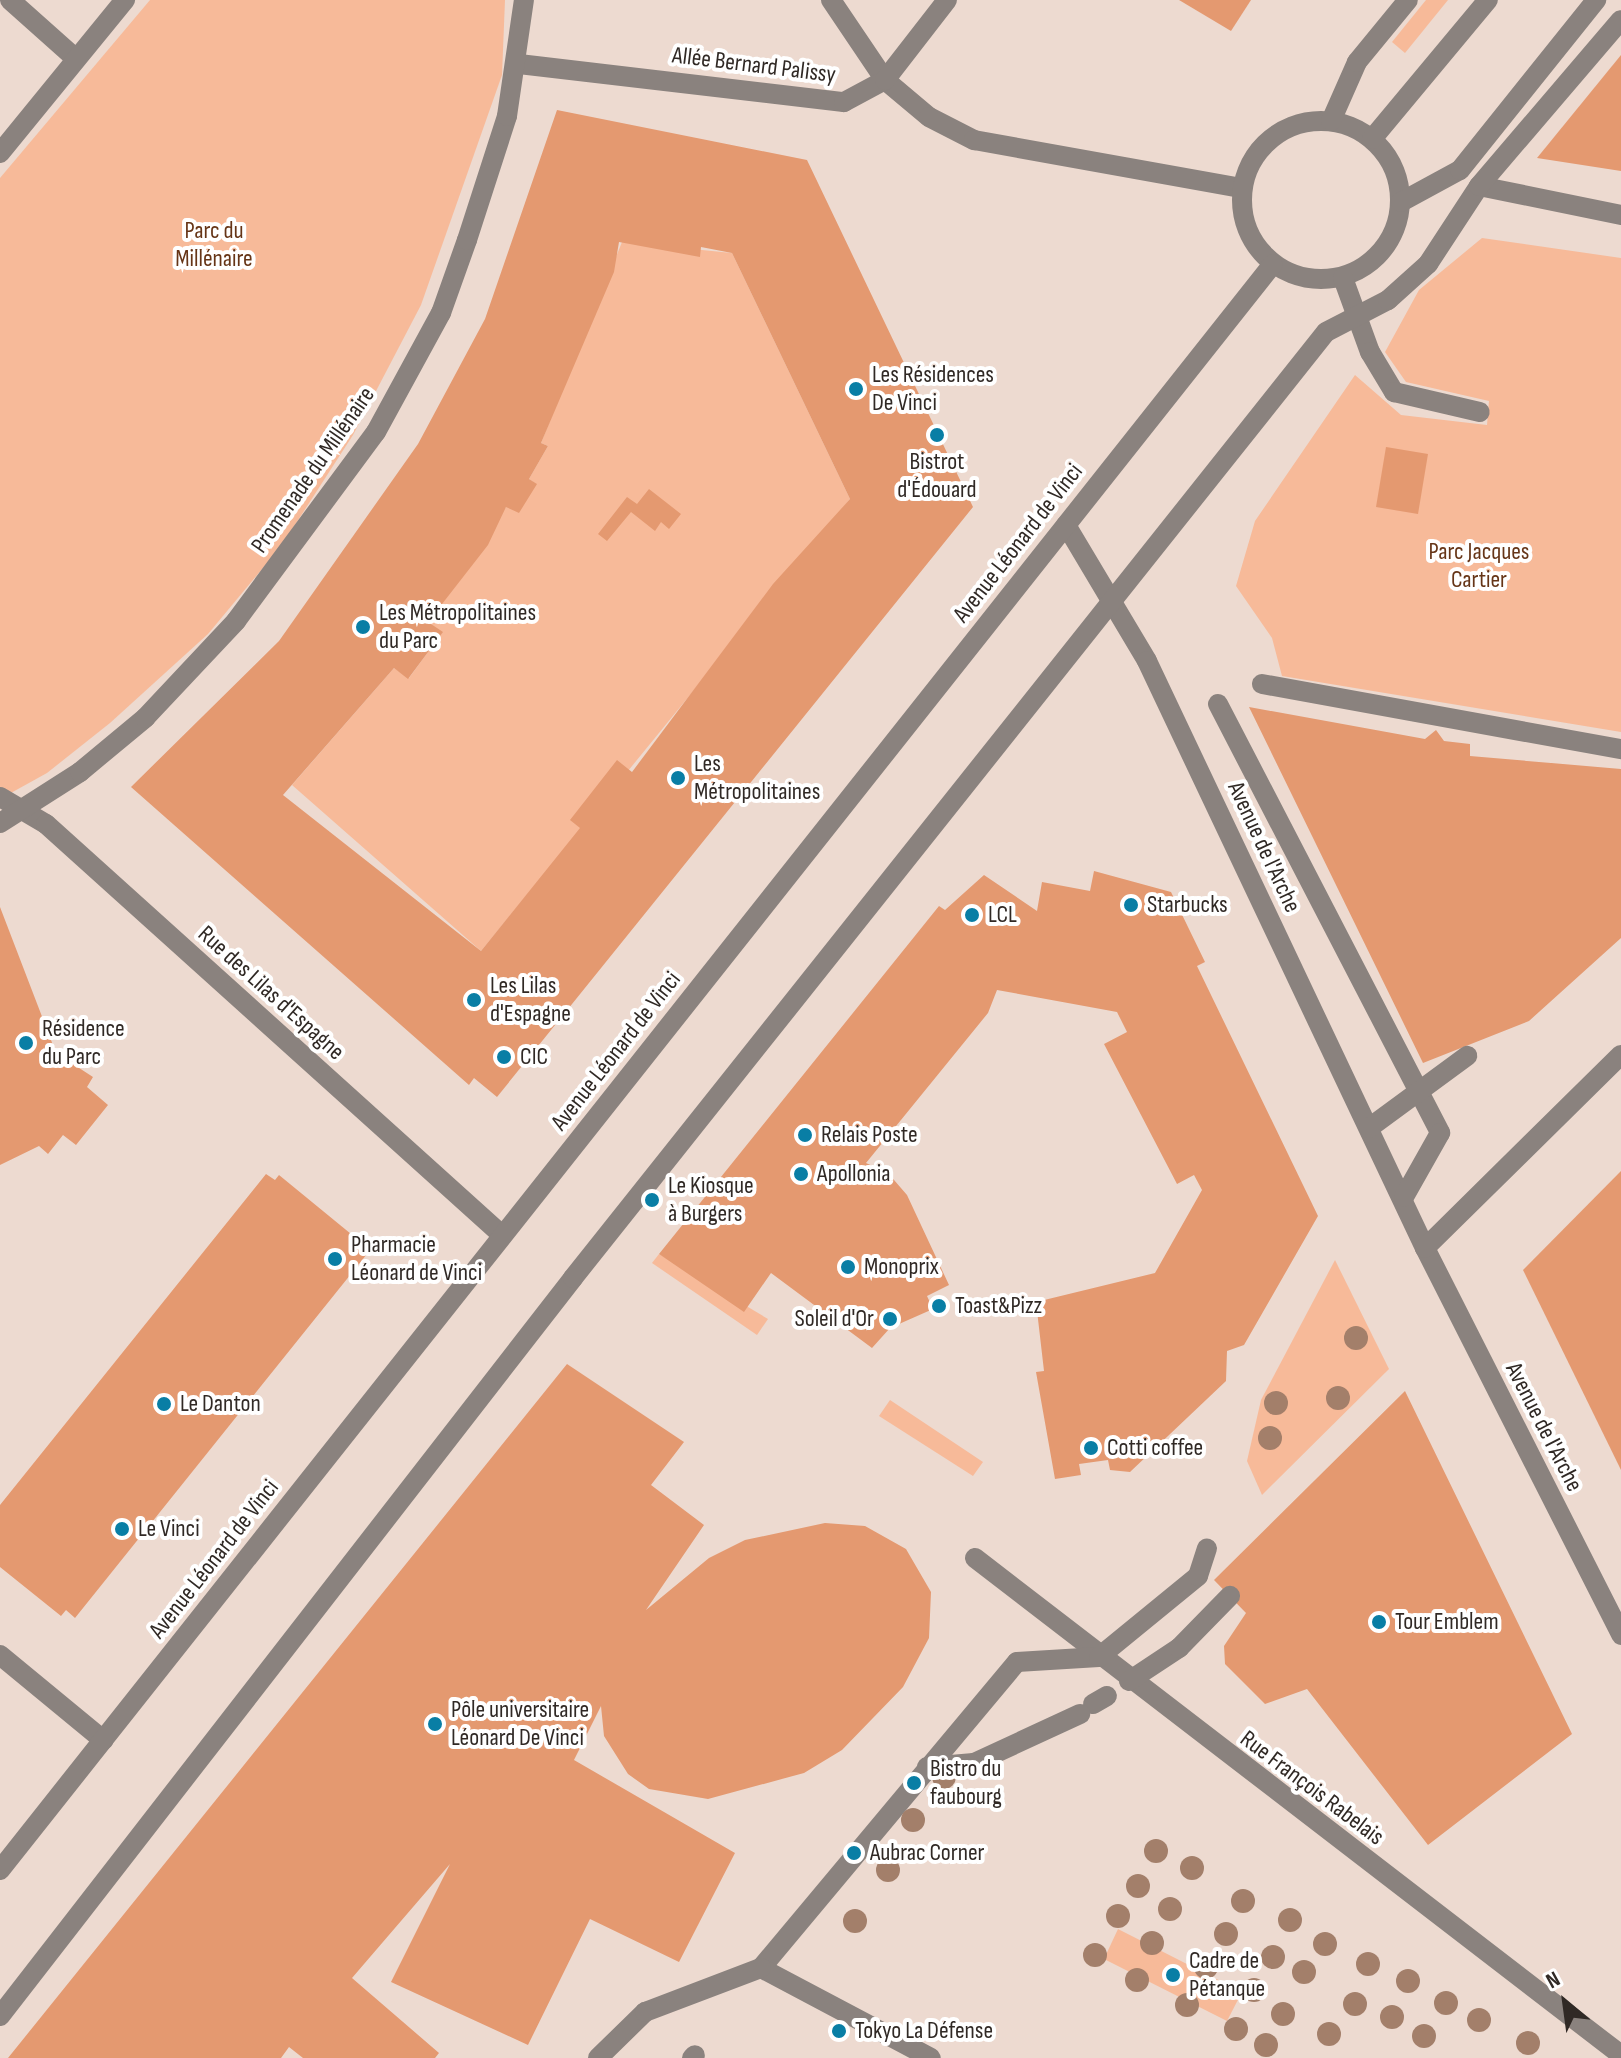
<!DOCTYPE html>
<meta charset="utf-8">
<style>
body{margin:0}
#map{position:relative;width:1621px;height:2058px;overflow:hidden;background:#eddad0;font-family:"Sofia Sans Condensed",sans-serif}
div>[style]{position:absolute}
.green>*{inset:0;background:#f7ba99}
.building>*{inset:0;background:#e49970}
.minor>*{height:20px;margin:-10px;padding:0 10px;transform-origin:10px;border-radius:10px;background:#8a827e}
.minor>.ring{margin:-10px;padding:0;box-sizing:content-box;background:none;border:20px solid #8a827e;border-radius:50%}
.trees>*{width:24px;height:24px;margin:-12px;border-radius:50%;background:#a37f6a}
.dots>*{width:22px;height:22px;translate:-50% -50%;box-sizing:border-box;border:4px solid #fff;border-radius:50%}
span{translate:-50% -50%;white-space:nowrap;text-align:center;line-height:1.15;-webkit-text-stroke:8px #fff;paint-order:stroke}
.street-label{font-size:24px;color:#302925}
.park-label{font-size:24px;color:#663517}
.poi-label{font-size:24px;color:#302925}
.left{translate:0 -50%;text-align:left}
.right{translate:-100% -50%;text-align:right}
.north{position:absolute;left:1525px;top:1962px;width:80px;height:80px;-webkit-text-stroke:6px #fff;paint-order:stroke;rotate:331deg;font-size:22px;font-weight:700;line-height:32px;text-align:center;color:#302925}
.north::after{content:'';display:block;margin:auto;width:28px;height:36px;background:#302925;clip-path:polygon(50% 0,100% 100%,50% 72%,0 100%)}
</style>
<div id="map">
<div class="green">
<i style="clip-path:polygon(150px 0,505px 0,502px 75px,421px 305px,353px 435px,282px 545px,208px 634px,110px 723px,47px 773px,0 799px,0 178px)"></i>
<i style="clip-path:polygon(1426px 0,1448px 0,1405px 53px,1392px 42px)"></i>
<i style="clip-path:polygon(1482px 238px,1621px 258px,1621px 732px,1282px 676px,1272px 638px,1236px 586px,1255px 521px,1355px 375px,1401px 415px,1487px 425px,1489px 401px,1406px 382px,1385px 352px,1419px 290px)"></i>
<i style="clip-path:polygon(622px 242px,732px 253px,850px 499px,481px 951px,292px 785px,394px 668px,409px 678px,442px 633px,428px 622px,506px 507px,536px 484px,529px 479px,548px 446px,541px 443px)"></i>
<i style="clip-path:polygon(659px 1254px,768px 1319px,757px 1335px,652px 1263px)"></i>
<i style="clip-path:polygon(1335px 1260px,1389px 1369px,1262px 1495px,1247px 1461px,1261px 1400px)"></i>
<i style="clip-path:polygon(890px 1400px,983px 1462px,973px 1476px,879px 1416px)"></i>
<i style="clip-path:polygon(1118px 1929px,1242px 1992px,1227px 2021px,1104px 1959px)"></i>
</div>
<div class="building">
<i style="clip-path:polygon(1179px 0,1251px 0,1231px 31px)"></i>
<i style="clip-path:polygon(1621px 55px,1621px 171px,1537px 158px)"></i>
<i style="clip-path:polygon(evenodd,557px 110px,807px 160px,973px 507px,497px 1097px,474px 1078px,469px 1085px,131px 787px,279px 641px,418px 444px,485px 319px,557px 110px,619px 242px,700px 257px,701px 247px,732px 253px,850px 499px,773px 584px,632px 772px,617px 760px,570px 820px,580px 828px,481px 951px,283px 795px,394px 668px,408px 679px,443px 632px,428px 622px,488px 545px,506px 507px,519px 513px,537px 484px,529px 479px,548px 446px,541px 443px,614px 272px,619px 242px)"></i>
<i style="clip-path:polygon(1386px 447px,1428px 454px,1418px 514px,1376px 507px)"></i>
<i style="clip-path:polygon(649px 489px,681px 514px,669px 529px,661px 522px,655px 531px,631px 512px,607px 541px,598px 534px,627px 497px,637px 504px)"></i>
<i style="clip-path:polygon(1249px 707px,1425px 739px,1436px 730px,1444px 741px,1470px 744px,1470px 756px,1621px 769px,1621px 938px,1529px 1021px,1423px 1063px)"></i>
<i style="clip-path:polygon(1094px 871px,1171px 892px,1205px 962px,1197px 966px,1318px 1216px,1244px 1345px,1227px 1351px,1226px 1381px,1130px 1472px,1110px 1470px,1108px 1460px,1079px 1464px,1081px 1475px,1055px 1479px,1036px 1372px,1044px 1371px,1036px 1302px,1155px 1273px,1202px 1190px,1194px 1175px,1177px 1184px,1104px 1044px,1127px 1032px,1117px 1012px,997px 990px,988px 1013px,866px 1163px,888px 1173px,907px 1195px,949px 1285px,927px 1296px,933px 1309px,890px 1328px,872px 1348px,771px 1273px,744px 1312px,659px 1254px,939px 906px,945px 910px,984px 875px,1037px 911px,1042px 882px,1090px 891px)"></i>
<i style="clip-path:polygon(0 907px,56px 1053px,93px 1077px,87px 1087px,108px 1105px,76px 1145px,63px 1135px,48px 1154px,39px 1146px,0 1165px)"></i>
<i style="clip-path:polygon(1621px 1171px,1621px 1470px,1523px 1270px)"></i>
<i style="clip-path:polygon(266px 1174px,275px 1180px,279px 1175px,362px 1243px,367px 1254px,75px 1618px,66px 1610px,61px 1616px,0 1567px,0 1505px)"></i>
<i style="clip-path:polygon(655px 1190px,662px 1195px,650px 1210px,643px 1205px)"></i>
<i style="clip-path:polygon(567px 1364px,684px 1442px,651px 1485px,704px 1525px,646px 1610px,709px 1558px,745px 1540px,825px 1523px,865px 1526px,906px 1549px,931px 1592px,929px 1638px,903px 1687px,842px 1750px,804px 1773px,708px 1799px,649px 1789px,628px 1774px,604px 1736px,601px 1706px,574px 1760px,735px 1853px,679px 1962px,590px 1919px,528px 2045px,391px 1982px,450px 1864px,352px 1978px,439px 2053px,435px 2058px,303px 2058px,289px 2047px,281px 2058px,8px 2058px)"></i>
<i style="clip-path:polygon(1405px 1391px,1572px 1734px,1428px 1845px,1307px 1689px,1265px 1704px,1225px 1664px,1224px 1646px,1246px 1613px,1214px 1580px)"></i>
</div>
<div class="minor">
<i style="left:10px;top:0;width:86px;rotate:41.7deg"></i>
<i style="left:831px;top:0;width:97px;rotate:56deg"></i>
<i style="left:885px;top:80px;width:57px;rotate:40.1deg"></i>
<i style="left:929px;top:117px;width:51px;rotate:27.1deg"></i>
<i style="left:974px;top:140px;width:272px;rotate:10.2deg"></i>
<i style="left:519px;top:64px;width:327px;rotate:6.7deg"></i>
<i style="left:844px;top:102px;width:47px;rotate:-28.2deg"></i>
<i style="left:885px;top:80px;width:101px;rotate:-52.2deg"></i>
<i class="ring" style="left:1242px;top:121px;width:138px;height:138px"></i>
<i style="left:1331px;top:121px;width:64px;rotate:-66.2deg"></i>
<i style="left:1357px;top:62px;width:80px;rotate:-50.6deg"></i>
<i style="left:1372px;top:139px;width:181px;rotate:-50.2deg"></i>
<i style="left:0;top:153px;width:198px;rotate:-50.8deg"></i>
<i style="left:1479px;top:186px;width:145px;rotate:11.5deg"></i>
<i style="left:1401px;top:202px;width:67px;rotate:-28.5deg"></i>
<i style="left:1460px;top:170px;width:218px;rotate:-51.3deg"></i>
<i style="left:1343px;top:278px;width:79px;rotate:70deg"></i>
<i style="left:1370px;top:352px;width:47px;rotate:59deg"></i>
<i style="left:1394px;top:392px;width:88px;rotate:13.1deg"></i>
<i style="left:1066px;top:525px;width:158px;rotate:59.2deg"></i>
<i style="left:1147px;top:661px;width:650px;rotate:64.66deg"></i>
<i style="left:1425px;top:1248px;width:434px;rotate:63.1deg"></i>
<i style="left:1262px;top:684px;width:365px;rotate:10.3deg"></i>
<i style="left:1218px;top:704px;width:483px;rotate:62.6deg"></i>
<i style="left:1440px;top:1133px;width:73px;rotate:119.4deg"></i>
<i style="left:0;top:797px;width:53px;rotate:30.4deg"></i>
<i style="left:46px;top:824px;width:614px;rotate:42.03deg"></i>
<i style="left:0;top:823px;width:95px;rotate:-32.5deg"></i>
<i style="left:80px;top:772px;width:85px;rotate:-39.7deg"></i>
<i style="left:145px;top:718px;width:133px;rotate:-46.8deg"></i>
<i style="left:236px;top:621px;width:235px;rotate:-53.5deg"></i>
<i style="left:376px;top:432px;width:136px;rotate:-61.4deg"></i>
<i style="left:441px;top:313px;width:77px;rotate:-70.4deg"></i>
<i style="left:467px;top:240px;width:130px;rotate:-72.1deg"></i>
<i style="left:507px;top:116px;width:117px;rotate:-81.7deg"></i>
<i style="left:1369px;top:1128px;width:122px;rotate:-36.3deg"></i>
<i style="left:1425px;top:1248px;width:275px;rotate:-44.6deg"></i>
<i style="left:975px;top:1558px;width:815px;rotate:37.57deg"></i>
<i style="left:0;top:1655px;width:134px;rotate:39.5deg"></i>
<i style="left:1129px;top:1681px;width:60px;rotate:-33.4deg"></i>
<i style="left:1179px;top:1648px;width:73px;rotate:-45.6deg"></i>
<i style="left:1093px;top:1704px;width:16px;rotate:-30deg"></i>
<i style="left:927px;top:1767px;width:47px;rotate:-4.9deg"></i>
<i style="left:974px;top:1763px;width:117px;rotate:-24.8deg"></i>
<i style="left:0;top:1870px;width:2049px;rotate:-51.6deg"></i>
<i style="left:761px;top:1968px;width:399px;rotate:-50.1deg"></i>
<i style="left:1017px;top:1662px;width:82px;rotate:-3.5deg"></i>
<i style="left:1099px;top:1657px;width:128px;rotate:-39.3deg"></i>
<i style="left:1198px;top:1576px;width:29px;rotate:-72deg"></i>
<i style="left:761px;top:1968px;width:192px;rotate:27.9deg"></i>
<i style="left:0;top:2016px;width:934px;rotate:-52.17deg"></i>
<i style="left:573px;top:1278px;width:1209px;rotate:-51.48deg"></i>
<i style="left:1326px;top:332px;width:70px;rotate:-27.3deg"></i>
<i style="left:1388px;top:300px;width:54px;rotate:-42deg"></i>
<i style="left:1428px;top:264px;width:93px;rotate:-56.8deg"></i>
<i style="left:1479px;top:186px;width:218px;rotate:-49.5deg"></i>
<i style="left:598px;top:2058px;width:66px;rotate:-44.4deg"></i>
<i style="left:645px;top:2012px;width:124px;rotate:-20.8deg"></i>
<i style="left:692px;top:2058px;width:4px;rotate:-45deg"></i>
</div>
<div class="trees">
<i style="left:1356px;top:1338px"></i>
<i style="left:1338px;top:1398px"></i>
<i style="left:1276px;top:1403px"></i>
<i style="left:1270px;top:1438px"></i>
<i style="left:944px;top:1777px"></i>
<i style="left:913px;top:1820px"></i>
<i style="left:1156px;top:1851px"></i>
<i style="left:1192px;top:1868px"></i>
<i style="left:888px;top:1870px"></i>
<i style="left:1138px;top:1886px"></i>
<i style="left:1243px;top:1901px"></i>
<i style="left:1170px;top:1909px"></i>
<i style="left:1118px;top:1916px"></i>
<i style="left:1290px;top:1920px"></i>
<i style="left:855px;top:1921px"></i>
<i style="left:1226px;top:1934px"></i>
<i style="left:1152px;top:1943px"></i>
<i style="left:1325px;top:1944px"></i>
<i style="left:1095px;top:1955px"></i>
<i style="left:1273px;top:1957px"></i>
<i style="left:1368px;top:1964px"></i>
<i style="left:1206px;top:1967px"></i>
<i style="left:1304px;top:1972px"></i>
<i style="left:1137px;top:1980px"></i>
<i style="left:1408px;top:1981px"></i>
<i style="left:1254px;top:1990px"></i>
<i style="left:1446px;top:2003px"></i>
<i style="left:1355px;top:2004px"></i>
<i style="left:1187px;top:2005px"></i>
<i style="left:1283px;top:2014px"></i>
<i style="left:1392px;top:2017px"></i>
<i style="left:1479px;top:2020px"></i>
<i style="left:1236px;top:2029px"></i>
<i style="left:1329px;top:2034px"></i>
<i style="left:1424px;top:2036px"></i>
<i style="left:1528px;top:2043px"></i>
<i style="left:1266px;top:2045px"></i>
</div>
<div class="dots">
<i style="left:856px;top:389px;background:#097ea5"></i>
<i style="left:937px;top:435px;background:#097ea5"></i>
<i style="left:363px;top:627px;background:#097ea5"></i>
<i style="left:678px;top:778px;background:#097ea5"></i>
<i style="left:1131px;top:905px;background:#097ea5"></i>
<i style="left:972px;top:915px;background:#097ea5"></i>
<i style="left:474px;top:1000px;background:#097ea5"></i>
<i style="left:26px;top:1043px;background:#097ea5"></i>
<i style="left:504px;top:1057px;background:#097ea5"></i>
<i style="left:805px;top:1135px;background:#097ea5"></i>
<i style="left:801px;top:1174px;background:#097ea5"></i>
<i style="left:652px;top:1200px;background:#097ea5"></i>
<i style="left:335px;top:1259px;background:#097ea5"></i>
<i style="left:848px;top:1267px;background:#097ea5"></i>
<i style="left:939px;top:1306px;background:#097ea5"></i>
<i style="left:890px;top:1319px;background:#097ea5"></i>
<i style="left:164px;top:1404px;background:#097ea5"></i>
<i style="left:1091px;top:1448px;background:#097ea5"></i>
<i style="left:122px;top:1529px;background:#097ea5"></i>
<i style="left:1379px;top:1622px;background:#097ea5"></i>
<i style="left:435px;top:1724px;background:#097ea5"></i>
<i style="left:914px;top:1783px;background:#097ea5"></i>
<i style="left:854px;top:1853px;background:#097ea5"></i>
<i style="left:1173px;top:1975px;background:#097ea5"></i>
<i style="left:839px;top:2031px;background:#097ea5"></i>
</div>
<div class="street-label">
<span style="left:754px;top:65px;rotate:7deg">Allée Bernard Palissy</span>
<span style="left:313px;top:470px;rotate:-55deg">Promenade du Millénaire</span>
<span style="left:1018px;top:543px;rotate:-52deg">Avenue Léonard de Vinci</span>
<span style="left:1264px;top:847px;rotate:65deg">Avenue de l'Arche</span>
<span style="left:271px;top:993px;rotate:42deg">Rue des Lilas d'Espagne</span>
<span style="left:616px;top:1051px;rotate:-52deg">Avenue Léonard de Vinci</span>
<span style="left:1544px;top:1427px;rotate:63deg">Avenue de l'Arche</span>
<span style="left:214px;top:1559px;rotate:-52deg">Avenue Léonard de Vinci</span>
<span style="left:1312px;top:1788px;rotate:37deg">Rue François Rabelais</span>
</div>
<div class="park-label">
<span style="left:214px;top:245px">Parc du<br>Millénaire</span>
<span style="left:1479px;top:566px">Parc Jacques<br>Cartier</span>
</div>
<div class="poi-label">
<span class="left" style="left:872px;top:389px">Les Résidences<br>De Vinci</span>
<span style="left:937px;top:476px">Bistrot<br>d'Édouard</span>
<span class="left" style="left:379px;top:627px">Les Métropolitaines<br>du Parc</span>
<span class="left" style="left:694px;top:778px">Les<br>Métropolitaines</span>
<span class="left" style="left:1147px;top:905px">Starbucks</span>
<span class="left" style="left:988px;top:915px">LCL</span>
<span class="left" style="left:490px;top:1000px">Les Lilas<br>d'Espagne</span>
<span class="left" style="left:42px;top:1043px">Résidence<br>du Parc</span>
<span class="left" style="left:520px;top:1057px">CIC</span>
<span class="left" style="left:821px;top:1135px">Relais Poste</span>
<span class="left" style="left:817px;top:1174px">Apollonia</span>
<span class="left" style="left:668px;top:1200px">Le Kiosque<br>à Burgers</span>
<span class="left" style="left:351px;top:1259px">Pharmacie<br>Léonard de Vinci</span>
<span class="left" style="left:864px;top:1267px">Monoprix</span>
<span class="left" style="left:955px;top:1306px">Toast&amp;Pizz</span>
<span class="right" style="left:874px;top:1319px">Soleil d'Or</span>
<span class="left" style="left:180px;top:1404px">Le Danton</span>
<span class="left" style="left:1107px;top:1448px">Cotti coffee</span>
<span class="left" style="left:138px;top:1529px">Le Vinci</span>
<span class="left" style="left:1395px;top:1622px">Tour Emblem</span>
<span class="left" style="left:451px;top:1724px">Pôle universitaire<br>Léonard De Vinci</span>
<span class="left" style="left:930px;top:1783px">Bistro du<br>faubourg</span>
<span class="left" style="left:870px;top:1853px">Aubrac Corner</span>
<span class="left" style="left:1189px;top:1975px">Cadre de<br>Pétanque</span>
<span class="left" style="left:855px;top:2031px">Tokyo La Défense</span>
</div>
<div class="north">N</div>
</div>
